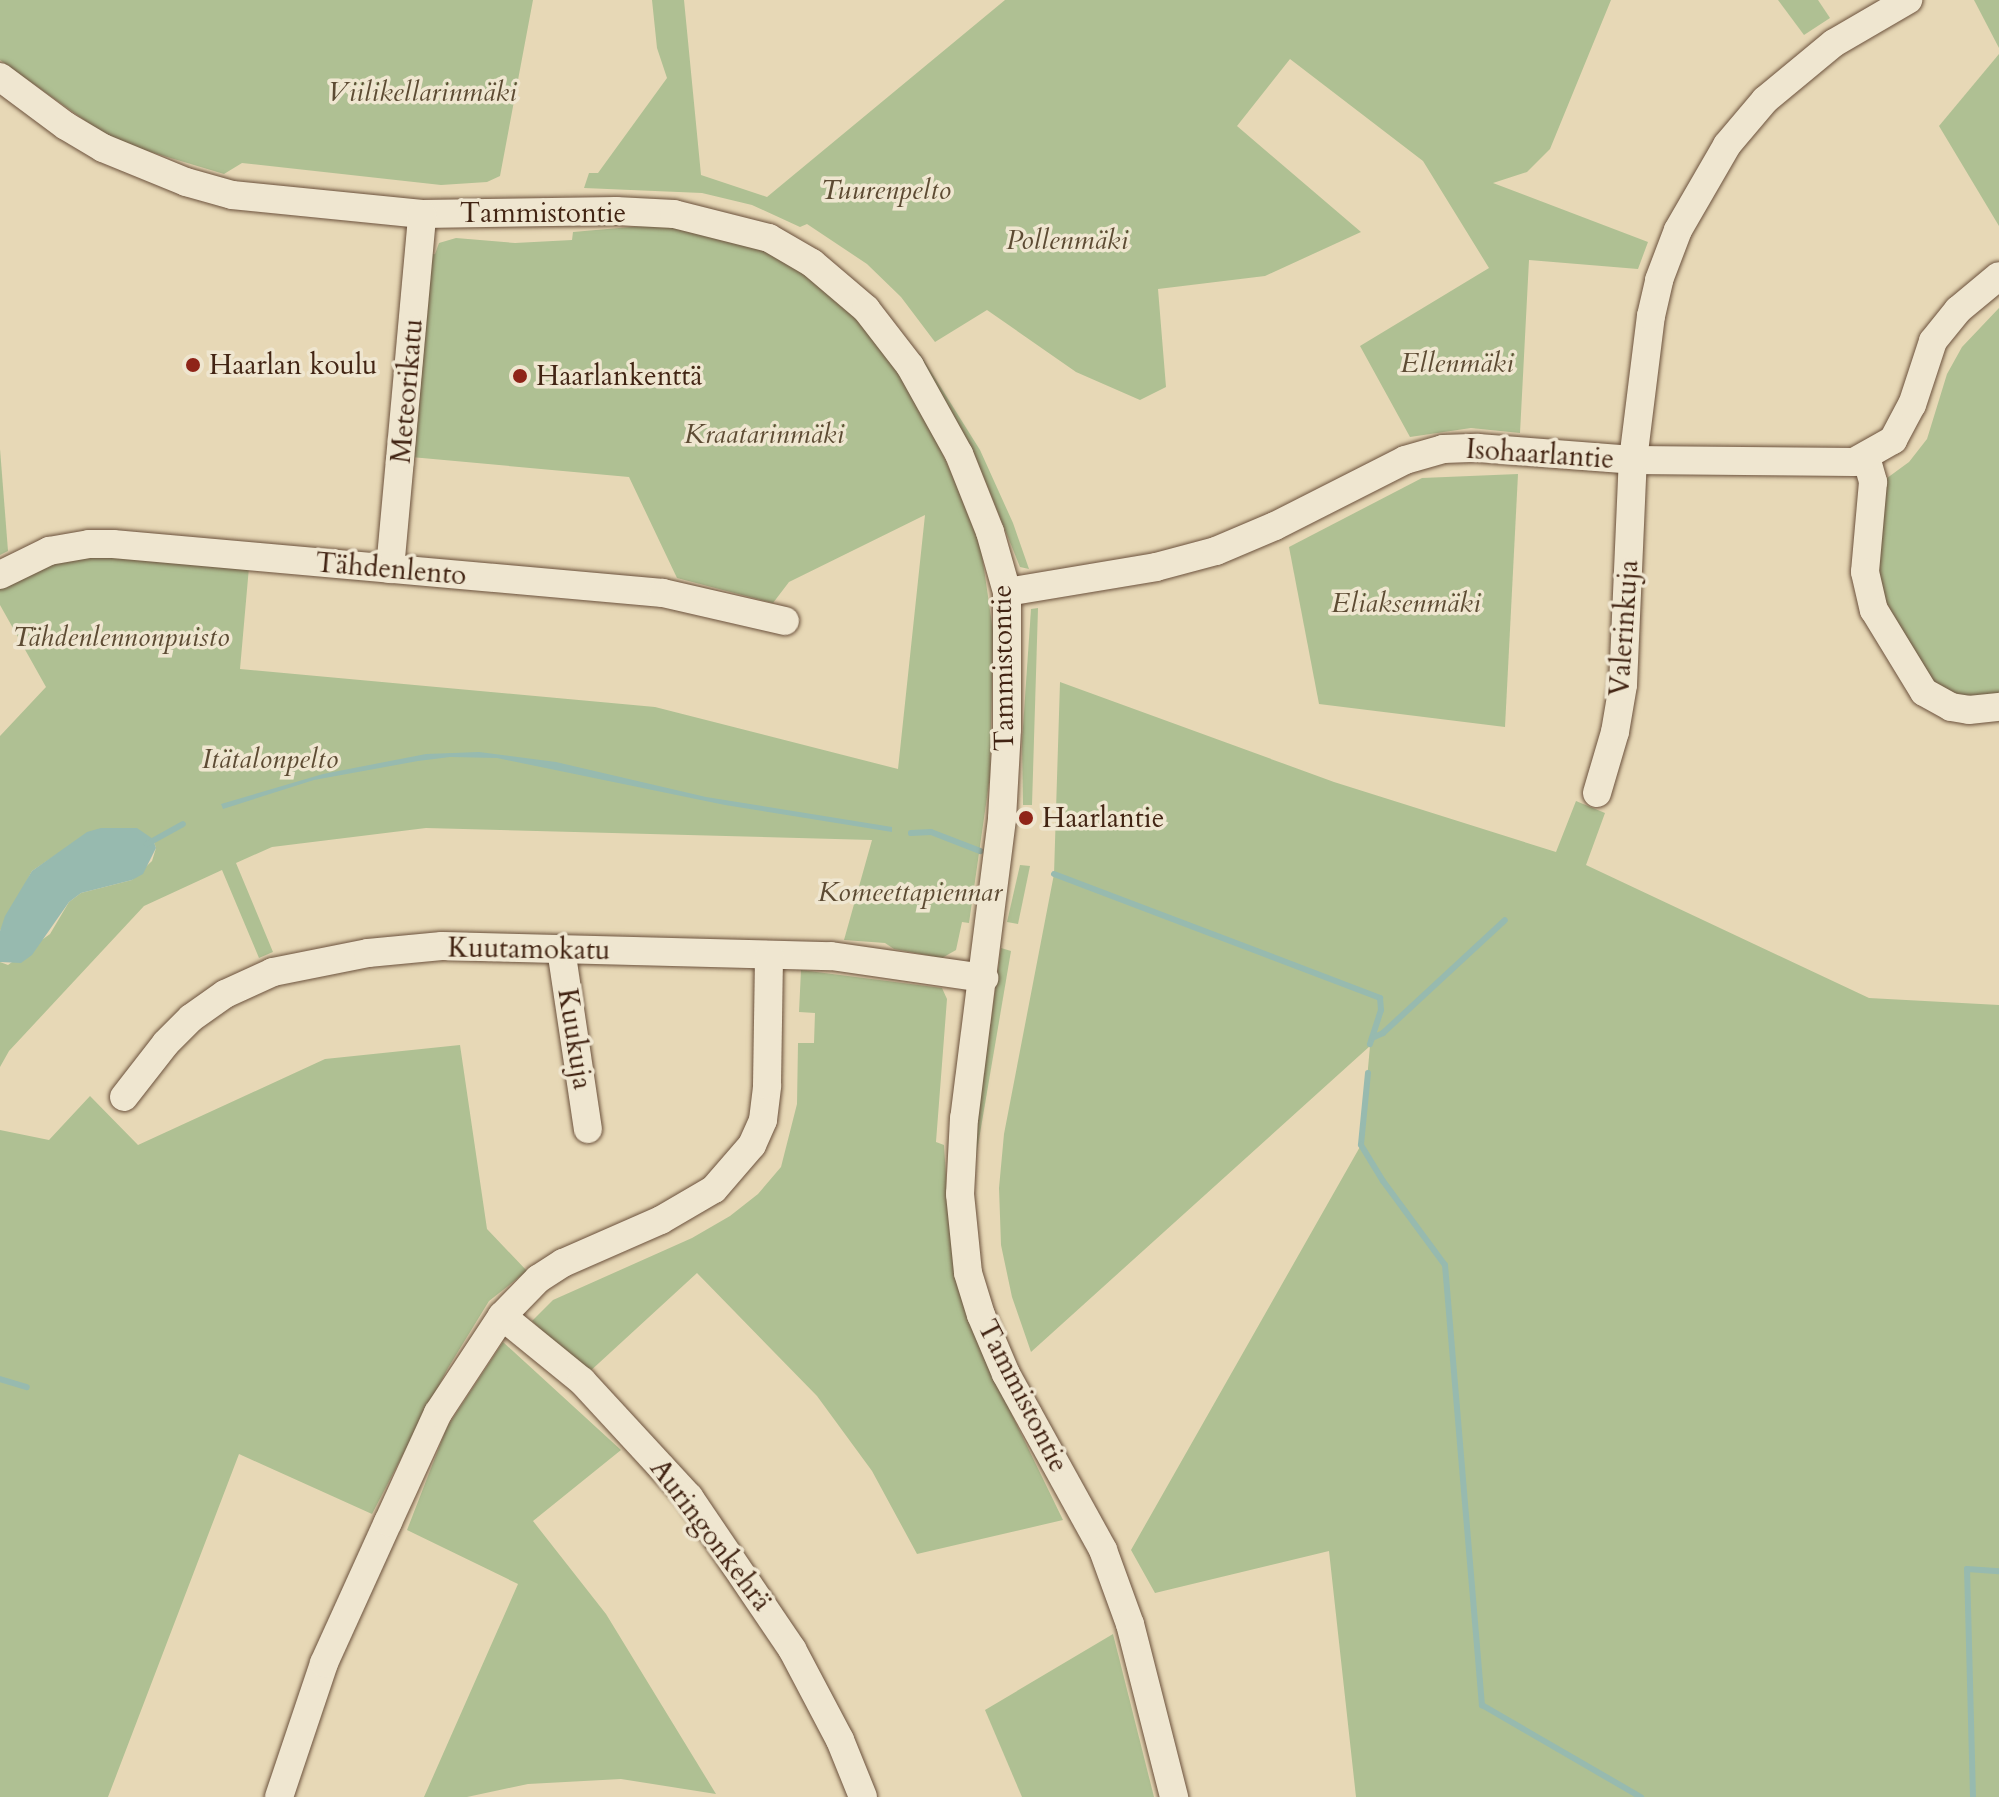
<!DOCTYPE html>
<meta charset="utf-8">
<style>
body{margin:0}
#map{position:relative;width:1999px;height:1797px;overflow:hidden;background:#e7d8b6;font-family:Cardo,serif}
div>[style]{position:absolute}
.green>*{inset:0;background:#afc093}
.water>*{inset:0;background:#97baaf}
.stream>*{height:6px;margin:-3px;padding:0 3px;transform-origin:3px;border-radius:3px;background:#97baaf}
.roads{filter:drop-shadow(0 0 2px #6b513c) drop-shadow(0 0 2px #6b513c)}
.minor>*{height:28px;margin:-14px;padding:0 14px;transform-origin:14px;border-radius:14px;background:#efe6d0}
.dots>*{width:22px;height:22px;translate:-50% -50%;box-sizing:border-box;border:4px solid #efe6d0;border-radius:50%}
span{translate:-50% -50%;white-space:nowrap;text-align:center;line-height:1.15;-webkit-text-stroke:7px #efe6d0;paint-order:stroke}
.park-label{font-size:28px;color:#5d4b33;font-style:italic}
.street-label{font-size:28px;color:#422413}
.poi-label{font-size:28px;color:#422413}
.left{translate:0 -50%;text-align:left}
</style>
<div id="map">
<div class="green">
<i style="clip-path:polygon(0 0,533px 0,500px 176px,487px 182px,441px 185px,242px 163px,224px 174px,134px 147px,101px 132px,0 60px)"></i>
<i style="clip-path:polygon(652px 0,684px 0,701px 175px,767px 197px,1005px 0,1611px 0,1550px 149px,1527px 172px,1493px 183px,1648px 242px,1638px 269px,1529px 260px,1520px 433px,1471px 428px,1410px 437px,1360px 346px,1489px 268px,1423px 161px,1290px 59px,1237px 126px,1361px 232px,1265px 276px,1158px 289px,1166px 387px,1140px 400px,1076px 372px,987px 310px,935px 342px,901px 297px,867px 264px,807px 224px,800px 227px,752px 205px,702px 193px,584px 188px,589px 173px,598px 173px,667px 78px,657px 48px)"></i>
<i style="clip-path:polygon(1778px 0,1818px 0,1830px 18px,1804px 35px)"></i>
<i style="clip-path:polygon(1974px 0,1999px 0,1999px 48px)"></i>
<i style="clip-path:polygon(1999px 54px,1999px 226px,1939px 126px)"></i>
<i style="clip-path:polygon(642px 226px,684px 226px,781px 256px,851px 305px,923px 409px,955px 482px,981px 548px,993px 631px,990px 776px,969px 923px,962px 922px,956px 950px,942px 958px,894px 949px,885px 943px,844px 940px,872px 840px,426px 828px,272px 847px,236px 863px,273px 952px,259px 958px,222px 870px,144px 906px,9px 1051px,0 1067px,0 962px,8px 965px,50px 934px,69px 902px,81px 893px,132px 880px,152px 861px,156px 848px,153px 839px,57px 854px,32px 871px,0 931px,0 736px,46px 687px,0 605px,0 588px,39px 567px,90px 556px,249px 567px,240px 669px,655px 707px,898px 769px,925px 515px,789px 582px,773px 603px,677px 578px,629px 477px,411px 457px,428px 255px,435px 254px,439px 243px,456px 238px,515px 243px,572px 240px,573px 232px)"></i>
<i style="clip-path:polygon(1999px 308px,1999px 696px,1958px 697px,1935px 686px,1878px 588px,1883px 481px,1909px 462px,1927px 439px,1947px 374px,1962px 347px)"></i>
<i style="clip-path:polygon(920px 354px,980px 450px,1013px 523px,1029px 569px,1020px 567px,974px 453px,917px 356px)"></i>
<i style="clip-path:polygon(0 449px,8px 551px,0 555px)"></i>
<i style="clip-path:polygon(1518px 474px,1505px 727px,1319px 704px,1289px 547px,1422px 478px)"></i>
<i style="clip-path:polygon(1038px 608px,1032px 805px,1023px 805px,1022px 742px,1031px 609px)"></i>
<i style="clip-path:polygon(1060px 682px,1334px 782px,1556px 852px,1576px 801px,1605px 813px,1586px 865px,1869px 998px,1999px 1005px,1999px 1797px,1356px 1797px,1329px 1551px,1155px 1593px,1131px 1550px,1361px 1145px,1370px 1046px,1031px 1352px,1012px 1297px,1001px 1245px,999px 1188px,1004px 1134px,1054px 874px)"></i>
<i style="clip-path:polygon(1020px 865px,1030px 866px,1018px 924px,1007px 922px)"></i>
<i style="clip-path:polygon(1001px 948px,1011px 951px,976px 1157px,972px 1157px)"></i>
<i style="clip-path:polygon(801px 970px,942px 988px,947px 999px,936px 1142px,944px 1145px,949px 1221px,981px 1351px,1063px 1520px,917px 1554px,872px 1471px,817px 1396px,697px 1273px,587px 1374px,532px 1321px,553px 1300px,692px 1238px,730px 1216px,758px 1194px,781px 1167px,797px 1104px,798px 1043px,814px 1043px,815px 1013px,799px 1012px)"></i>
<i style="clip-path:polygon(460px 1045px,487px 1229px,527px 1271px,489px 1301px,448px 1368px,372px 1514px,239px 1454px,108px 1797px,0 1797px,0 1130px,49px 1140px,90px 1096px,138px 1145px,325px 1059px)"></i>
<i style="clip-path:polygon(503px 1342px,621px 1450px,533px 1521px,606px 1614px,716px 1794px,621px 1779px,528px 1784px,467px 1797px,424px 1797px,518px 1584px,407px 1530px,447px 1427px)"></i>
<i style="clip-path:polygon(1113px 1634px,1154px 1797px,1022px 1797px,985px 1710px)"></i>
</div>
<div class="water">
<i style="clip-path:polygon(479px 752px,556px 762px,706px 797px,892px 827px,892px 832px,725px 805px,497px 758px,450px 757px,418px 761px,314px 780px,223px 809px,221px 804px,323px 774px,426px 754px)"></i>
<i style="clip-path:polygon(101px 828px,137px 828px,153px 839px,156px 848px,143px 874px,132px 880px,81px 893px,69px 902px,32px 955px,21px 963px,0 962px,0 931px,5px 916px,32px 871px,87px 832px)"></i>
</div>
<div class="stream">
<i style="left:911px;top:833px;width:20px;rotate:-3deg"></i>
<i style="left:931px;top:832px;width:53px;rotate:21.2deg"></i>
<i style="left:147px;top:844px;width:41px;rotate:-29.1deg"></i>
<i style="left:1054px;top:874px;width:349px;rotate:20.8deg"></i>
<i style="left:1380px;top:998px;width:12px;rotate:85deg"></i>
<i style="left:1381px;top:1010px;width:36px;rotate:108deg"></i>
<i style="left:1372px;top:1038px;width:12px;rotate:-24deg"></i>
<i style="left:1383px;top:1033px;width:166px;rotate:-42.8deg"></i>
<i style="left:1368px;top:1073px;width:72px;rotate:95.6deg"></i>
<i style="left:1361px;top:1145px;width:42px;rotate:58.6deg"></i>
<i style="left:1383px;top:1181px;width:104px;rotate:53.6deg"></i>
<i style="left:1445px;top:1265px;width:442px;rotate:85.2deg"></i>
<i style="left:1482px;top:1705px;width:184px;rotate:30.1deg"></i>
<i style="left:0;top:1379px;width:28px;rotate:17deg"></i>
<i style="left:1973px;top:1797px;width:228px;rotate:-91.5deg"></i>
<i style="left:1967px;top:1569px;width:32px;rotate:4deg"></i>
</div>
<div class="roads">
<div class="minor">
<i style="left:0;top:77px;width:82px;rotate:36.6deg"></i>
<i style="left:66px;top:126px;width:43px;rotate:30.7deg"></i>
<i style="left:103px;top:148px;width:90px;rotate:22.3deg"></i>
<i style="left:186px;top:182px;width:48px;rotate:15.8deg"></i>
<i style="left:232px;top:195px;width:191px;rotate:5.7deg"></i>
<i style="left:422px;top:214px;width:194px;rotate:-0.9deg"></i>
<i style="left:616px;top:211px;width:58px;rotate:3deg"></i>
<i style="left:674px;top:214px;width:98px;rotate:14.2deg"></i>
<i style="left:769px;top:238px;width:50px;rotate:30.2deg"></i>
<i style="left:812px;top:263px;width:71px;rotate:40.4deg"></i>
<i style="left:866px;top:309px;width:72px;rotate:52.3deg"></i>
<i style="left:910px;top:366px;width:101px;rotate:60.9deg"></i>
<i style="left:959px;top:454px;width:84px;rotate:68.3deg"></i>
<i style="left:990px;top:532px;width:62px;rotate:74.2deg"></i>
<i style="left:1007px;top:592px;width:137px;rotate:90deg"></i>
<i style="left:1007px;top:729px;width:90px;rotate:93.2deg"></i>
<i style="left:1002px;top:819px;width:301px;rotate:97.2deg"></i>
<i style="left:964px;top:1118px;width:76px;rotate:93deg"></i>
<i style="left:960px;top:1194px;width:79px;rotate:84.2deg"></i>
<i style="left:968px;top:1273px;width:44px;rotate:72.8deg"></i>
<i style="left:981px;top:1315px;width:64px;rotate:67deg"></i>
<i style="left:1006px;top:1374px;width:201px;rotate:61.1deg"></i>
<i style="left:1103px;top:1550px;width:79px;rotate:70deg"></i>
<i style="left:1130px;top:1624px;width:179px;rotate:75.7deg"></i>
<i style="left:1866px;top:457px;width:26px;rotate:74deg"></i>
<i style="left:1873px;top:482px;width:90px;rotate:95.1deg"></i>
<i style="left:1865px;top:572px;width:39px;rotate:77deg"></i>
<i style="left:1874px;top:610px;width:96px;rotate:58.6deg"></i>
<i style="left:1924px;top:692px;width:31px;rotate:29deg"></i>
<i style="left:1951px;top:707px;width:18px;rotate:9deg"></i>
<i style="left:1969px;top:710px;width:30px;rotate:-6deg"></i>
<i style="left:390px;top:569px;width:356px;rotate:-84.8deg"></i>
<i style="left:0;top:575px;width:55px;rotate:-26.1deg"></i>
<i style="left:49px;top:551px;width:41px;rotate:-9.9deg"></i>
<i style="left:89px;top:544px;width:24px"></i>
<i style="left:113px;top:544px;width:552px;rotate:5.09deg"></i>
<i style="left:663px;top:593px;width:125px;rotate:12.9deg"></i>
<i style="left:1007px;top:592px;width:151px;rotate:-9.5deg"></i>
<i style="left:1156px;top:567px;width:62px;rotate:-14.9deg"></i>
<i style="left:1216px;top:551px;width:64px;rotate:-23deg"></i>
<i style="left:1275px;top:526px;width:146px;rotate:-26.9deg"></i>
<i style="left:1405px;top:460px;width:40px;rotate:-16deg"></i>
<i style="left:1443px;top:449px;width:35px;rotate:-2deg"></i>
<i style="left:1478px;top:448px;width:155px;rotate:4.4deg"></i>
<i style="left:1633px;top:460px;width:221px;rotate:0.5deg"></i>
<i style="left:1854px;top:462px;width:45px;rotate:-29.4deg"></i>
<i style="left:1893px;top:440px;width:40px;rotate:-62deg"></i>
<i style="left:1912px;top:405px;width:67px;rotate:-71.8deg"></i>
<i style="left:1933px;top:341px;width:40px;rotate:-51deg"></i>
<i style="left:1958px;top:310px;width:53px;rotate:-39.7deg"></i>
<i style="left:1597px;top:793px;width:64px;rotate:-73.6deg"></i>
<i style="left:1615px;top:732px;width:48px;rotate:-80.3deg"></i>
<i style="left:1623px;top:685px;width:225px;rotate:-87.5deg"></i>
<i style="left:1633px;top:460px;width:145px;rotate:-82.9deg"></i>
<i style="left:1651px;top:316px;width:37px;rotate:-77deg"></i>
<i style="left:1659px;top:280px;width:53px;rotate:-69.2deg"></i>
<i style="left:1678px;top:230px;width:98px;rotate:-60deg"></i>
<i style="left:1727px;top:145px;width:59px;rotate:-49.8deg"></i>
<i style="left:1765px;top:100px;width:89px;rotate:-39.6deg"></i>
<i style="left:1834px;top:43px;width:86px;rotate:-30.2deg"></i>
<i style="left:561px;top:949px;width:182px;rotate:81.5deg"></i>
<i style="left:124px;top:1097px;width:68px;rotate:-52.1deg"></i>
<i style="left:166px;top:1043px;width:35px;rotate:-45deg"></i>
<i style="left:191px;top:1018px;width:42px;rotate:-35.2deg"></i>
<i style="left:225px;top:994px;width:53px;rotate:-24.6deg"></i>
<i style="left:273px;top:972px;width:97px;rotate:-11.3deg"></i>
<i style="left:368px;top:953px;width:74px;rotate:-5.4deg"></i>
<i style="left:442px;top:946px;width:389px;rotate:1.5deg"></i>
<i style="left:831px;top:956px;width:155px;rotate:8.2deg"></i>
<i style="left:502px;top:1316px;width:103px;rotate:39.1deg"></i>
<i style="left:582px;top:1381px;width:158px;rotate:47.3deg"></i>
<i style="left:689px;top:1497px;width:184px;rotate:55.9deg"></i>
<i style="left:792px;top:1649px;width:103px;rotate:62.2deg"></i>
<i style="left:840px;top:1740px;width:61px;rotate:68deg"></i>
<i style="left:279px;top:1797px;width:141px;rotate:-71.4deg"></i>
<i style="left:324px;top:1663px;width:155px;rotate:-65.6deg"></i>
<i style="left:388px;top:1522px;width:120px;rotate:-65.4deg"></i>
<i style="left:438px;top:1413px;width:116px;rotate:-56.6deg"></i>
<i style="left:502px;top:1316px;width:52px;rotate:-45.8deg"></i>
<i style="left:538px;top:1279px;width:30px;rotate:-33deg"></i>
<i style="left:563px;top:1263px;width:107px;rotate:-23.7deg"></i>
<i style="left:661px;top:1220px;width:61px;rotate:-30.3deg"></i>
<i style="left:714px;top:1189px;width:58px;rotate:-49.2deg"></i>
<i style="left:752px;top:1145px;width:27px;rotate:-66deg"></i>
<i style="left:763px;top:1120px;width:35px;rotate:-83deg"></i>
<i style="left:767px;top:1085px;width:130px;rotate:-89.1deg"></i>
</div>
</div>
<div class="dots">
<i style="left:193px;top:365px;background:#8f2418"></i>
<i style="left:520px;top:376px;background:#8f2418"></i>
<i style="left:1026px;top:818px;background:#8f2418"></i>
</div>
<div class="park-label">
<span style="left:422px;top:92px">Viilikellarinmäki</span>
<span style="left:886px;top:190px">Tuurenpelto</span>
<span style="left:1067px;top:240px">Pollenmäki</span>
<span style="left:1457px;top:363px">Ellenmäki</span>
<span style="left:764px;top:434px">Kraatarinmäki</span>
<span style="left:1406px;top:603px">Eliaksenmäki</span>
<span style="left:121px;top:637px">Tähdenlennonpuisto</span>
<span style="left:270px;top:759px">Itätalonpelto</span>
<span style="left:910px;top:892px">Komeettapiennar</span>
</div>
<div class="street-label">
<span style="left:543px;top:213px">Tammistontie</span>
<span style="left:407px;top:391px;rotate:-85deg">Meteorikatu</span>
<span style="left:1540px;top:454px;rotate:4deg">Isohaarlantie</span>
<span style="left:391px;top:569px;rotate:5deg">Tähdenlento</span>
<span style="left:1624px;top:628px;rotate:-86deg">Valerinkuja</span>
<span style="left:1003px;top:668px;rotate:-91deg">Tammistontie</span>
<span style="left:529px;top:949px;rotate:1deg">Kuutamokatu</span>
<span style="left:575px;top:1039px;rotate:81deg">Kuukuja</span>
<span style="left:1023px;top:1396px;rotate:63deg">Tammistontie</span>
<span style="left:711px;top:1535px;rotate:53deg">Auringonkehrä</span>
</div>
<div class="poi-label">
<span class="left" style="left:209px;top:365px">Haarlan koulu</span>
<span class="left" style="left:536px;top:376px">Haarlankenttä</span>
<span class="left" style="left:1042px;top:818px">Haarlantie</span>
</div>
</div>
